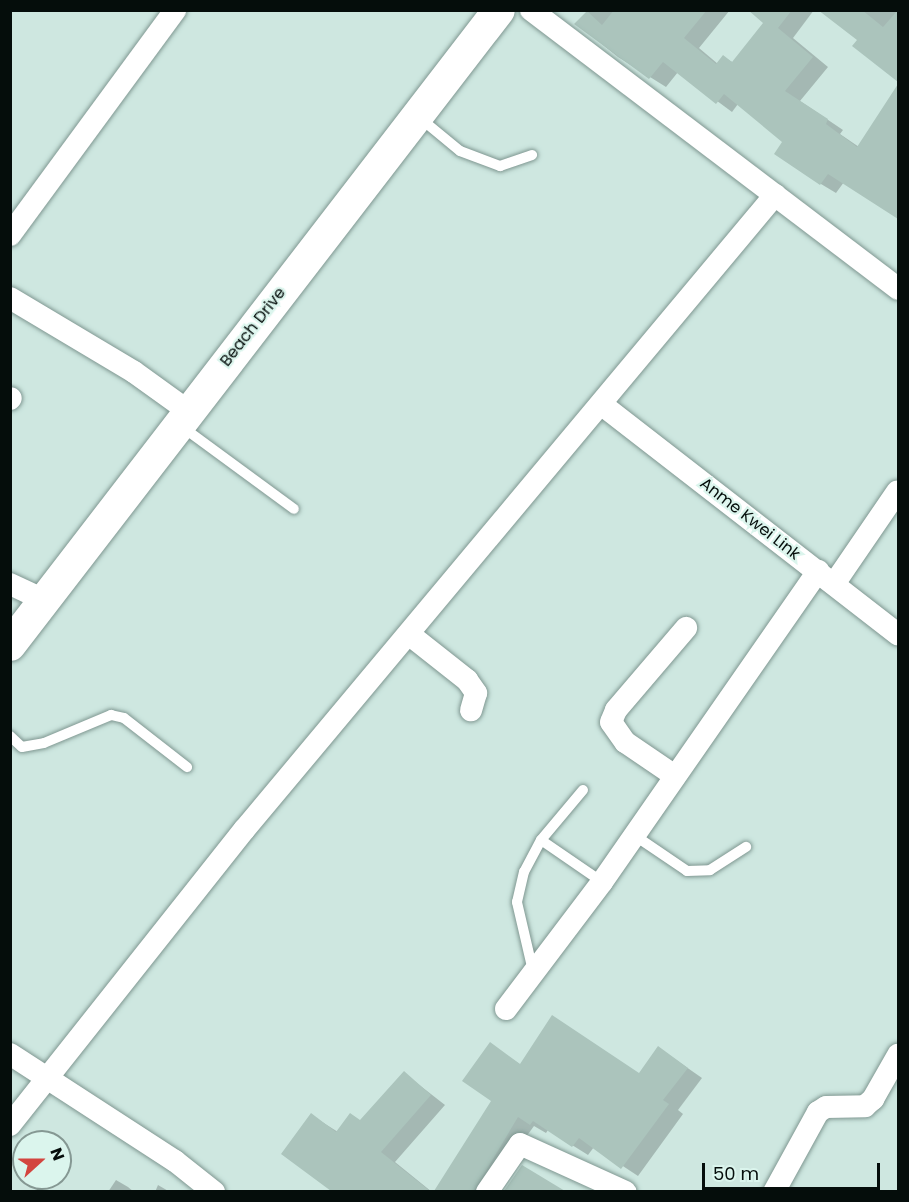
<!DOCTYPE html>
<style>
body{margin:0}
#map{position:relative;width:909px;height:1202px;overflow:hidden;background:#cee7e0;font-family:Poppins,sans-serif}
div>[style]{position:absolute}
.shadow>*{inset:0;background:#0003}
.building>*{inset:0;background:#abc4bc}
.roads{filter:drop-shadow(0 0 2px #7f9791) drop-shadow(0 0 2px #7f9791)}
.lane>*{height:10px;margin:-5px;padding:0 5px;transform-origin:5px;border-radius:5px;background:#fff}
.street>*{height:22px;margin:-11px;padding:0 11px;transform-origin:11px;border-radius:11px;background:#fff}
.secondary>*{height:32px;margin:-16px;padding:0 16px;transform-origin:16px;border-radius:16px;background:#fff}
span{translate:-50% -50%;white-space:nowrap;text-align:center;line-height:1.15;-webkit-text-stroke:4.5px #dbf5ed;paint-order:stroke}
.street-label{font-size:16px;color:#050d0b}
.frame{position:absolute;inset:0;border:12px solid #050d0b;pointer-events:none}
.north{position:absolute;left:12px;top:1130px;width:60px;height:60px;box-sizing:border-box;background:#dbf5ed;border:2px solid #859893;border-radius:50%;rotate:69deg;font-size:16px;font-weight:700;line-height:24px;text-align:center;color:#050d0b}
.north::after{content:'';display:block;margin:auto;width:21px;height:27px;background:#d3453f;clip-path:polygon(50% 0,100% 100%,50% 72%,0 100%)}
.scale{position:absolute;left:702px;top:1163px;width:178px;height:27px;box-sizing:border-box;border:3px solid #050d0b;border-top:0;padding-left:8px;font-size:18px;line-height:21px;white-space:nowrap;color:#050d0b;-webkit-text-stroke:4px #dbf5ed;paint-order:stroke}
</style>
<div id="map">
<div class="shadow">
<i style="clip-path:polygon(590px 10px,730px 10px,699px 48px,718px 64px,723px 57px,734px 63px,765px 23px,750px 10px,814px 10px,793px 38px,828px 67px,800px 101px,843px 130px,840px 134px,859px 147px,898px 87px,898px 217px,844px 182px,836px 193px,821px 184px,784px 142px,738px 104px,732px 112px,678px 72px,666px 87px,618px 57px,577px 24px)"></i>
<i style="clip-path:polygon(821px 10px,898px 10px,898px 81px,855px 46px,859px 40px)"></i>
<i style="clip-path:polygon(490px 1044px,521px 1065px,640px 1074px,659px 1048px,702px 1078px,678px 1110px,683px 1114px,638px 1176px,594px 1147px,588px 1155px,548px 1130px,546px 1133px,534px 1126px,510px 1159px,496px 1192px,435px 1192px,493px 1101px)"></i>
<i style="clip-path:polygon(404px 1073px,445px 1105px,395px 1162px,432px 1192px,334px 1192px,283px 1154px,311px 1115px,338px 1132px,361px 1121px)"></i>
<i style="clip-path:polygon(524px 1168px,544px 1179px,564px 1192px,510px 1192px)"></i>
<i style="clip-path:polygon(116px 1180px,128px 1187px,134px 1192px,108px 1192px)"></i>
<i style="clip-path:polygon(158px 1185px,170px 1192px,155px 1192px)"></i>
</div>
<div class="building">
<i style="clip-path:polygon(614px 10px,707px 10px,684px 38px,716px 64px,723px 55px,732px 62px,763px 23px,748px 10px,792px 10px,778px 28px,813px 57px,785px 91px,828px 119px,826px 124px,857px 147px,898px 84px,898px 219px,828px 174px,820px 185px,774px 154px,782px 142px,724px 94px,716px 104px,663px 62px,649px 79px,574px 24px,587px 11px,602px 25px)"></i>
<i style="clip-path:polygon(818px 10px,862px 10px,883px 27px,898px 10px,898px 82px,852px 46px,857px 40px)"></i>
<i style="clip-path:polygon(552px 1015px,639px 1073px,658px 1046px,688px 1068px,663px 1100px,669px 1104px,621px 1169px,579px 1138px,572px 1147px,533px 1121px,530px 1125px,518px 1117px,474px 1191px,434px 1191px,491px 1101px,462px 1081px,490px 1042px,520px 1064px)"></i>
<i style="clip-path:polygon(404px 1071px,431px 1095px,381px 1152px,430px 1191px,331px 1191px,281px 1154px,311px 1113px,336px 1132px,350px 1113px,360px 1120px)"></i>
<i style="clip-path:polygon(522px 1165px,565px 1191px,504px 1191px)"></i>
</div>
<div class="roads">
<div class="lane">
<i style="left:420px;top:118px;width:52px;rotate:39.5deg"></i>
<i style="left:460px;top:151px;width:43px;rotate:20.6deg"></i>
<i style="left:500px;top:166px;width:34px;rotate:-19deg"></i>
<i style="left:181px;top:426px;width:140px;rotate:36.3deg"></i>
<i style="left:10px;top:736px;width:16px;rotate:43deg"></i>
<i style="left:22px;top:747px;width:22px;rotate:-10deg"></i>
<i style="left:44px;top:743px;width:73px;rotate:-22.7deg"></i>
<i style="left:111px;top:715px;width:13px;rotate:13deg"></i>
<i style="left:124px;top:718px;width:80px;rotate:37.9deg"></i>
<i style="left:583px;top:790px;width:65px;rotate:130deg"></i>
<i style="left:541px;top:840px;width:74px;rotate:34.5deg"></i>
<i style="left:634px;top:835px;width:64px;rotate:34.2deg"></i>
<i style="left:687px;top:871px;width:23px;rotate:-2deg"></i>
<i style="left:710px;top:870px;width:43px;rotate:-32.6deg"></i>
<i style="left:533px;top:971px;width:71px;rotate:-103.1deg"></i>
<i style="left:517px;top:902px;width:31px;rotate:-77deg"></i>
<i style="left:524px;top:872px;width:36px;rotate:-62deg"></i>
</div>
<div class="street">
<i style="left:531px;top:10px;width:461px;rotate:37.2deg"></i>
<i style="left:10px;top:235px;width:279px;rotate:-53.7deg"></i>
<i style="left:10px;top:298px;width:144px;rotate:30.8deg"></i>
<i style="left:134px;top:372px;width:67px;rotate:35.8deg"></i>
<i style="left:10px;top:399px;width:1px;rotate:-45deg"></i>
<i style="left:601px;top:404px;width:376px;rotate:37.8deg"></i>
<i style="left:10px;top:584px;width:38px;rotate:25deg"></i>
<i style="left:834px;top:584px;width:112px;rotate:-55.6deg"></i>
<i style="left:410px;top:635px;width:73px;rotate:38.3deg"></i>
<i style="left:467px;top:680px;width:16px;rotate:55deg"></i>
<i style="left:476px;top:693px;width:18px;rotate:106deg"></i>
<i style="left:675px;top:776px;width:60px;rotate:-145.8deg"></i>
<i style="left:625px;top:742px;width:24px;rotate:-125deg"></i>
<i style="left:611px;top:722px;width:13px;rotate:-67deg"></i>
<i style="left:616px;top:710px;width:108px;rotate:-49.5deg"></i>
<i style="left:506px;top:1009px;width:159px;rotate:-52.9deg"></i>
<i style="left:602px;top:882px;width:379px;rotate:-55.2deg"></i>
<i style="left:10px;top:1054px;width:197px;rotate:33deg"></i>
<i style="left:175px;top:1161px;width:50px;rotate:38.5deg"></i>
<i style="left:10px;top:1125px;width:377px;rotate:-51.6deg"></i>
<i style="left:244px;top:830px;width:828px;rotate:-50.1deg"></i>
<i style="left:487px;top:1192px;width:58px;rotate:-55.5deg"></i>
<i style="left:520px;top:1144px;width:116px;rotate:24.4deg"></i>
<i style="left:774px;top:1192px;width:91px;rotate:-61.2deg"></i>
<i style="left:818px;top:1112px;width:9px;rotate:-32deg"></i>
<i style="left:826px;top:1107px;width:39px;rotate:-1deg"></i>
<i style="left:865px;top:1106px;width:11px;rotate:-41deg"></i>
<i style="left:873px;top:1099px;width:51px;rotate:-60.4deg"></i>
</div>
<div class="secondary">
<i style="left:10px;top:645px;width:801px;rotate:-52.4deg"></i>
</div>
</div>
<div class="street-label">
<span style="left:253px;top:327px;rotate:-52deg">Beach Drive</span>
<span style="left:750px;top:519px;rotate:38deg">Anme Kwei Link</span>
</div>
<div class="frame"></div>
<div class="north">N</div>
<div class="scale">50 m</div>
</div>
